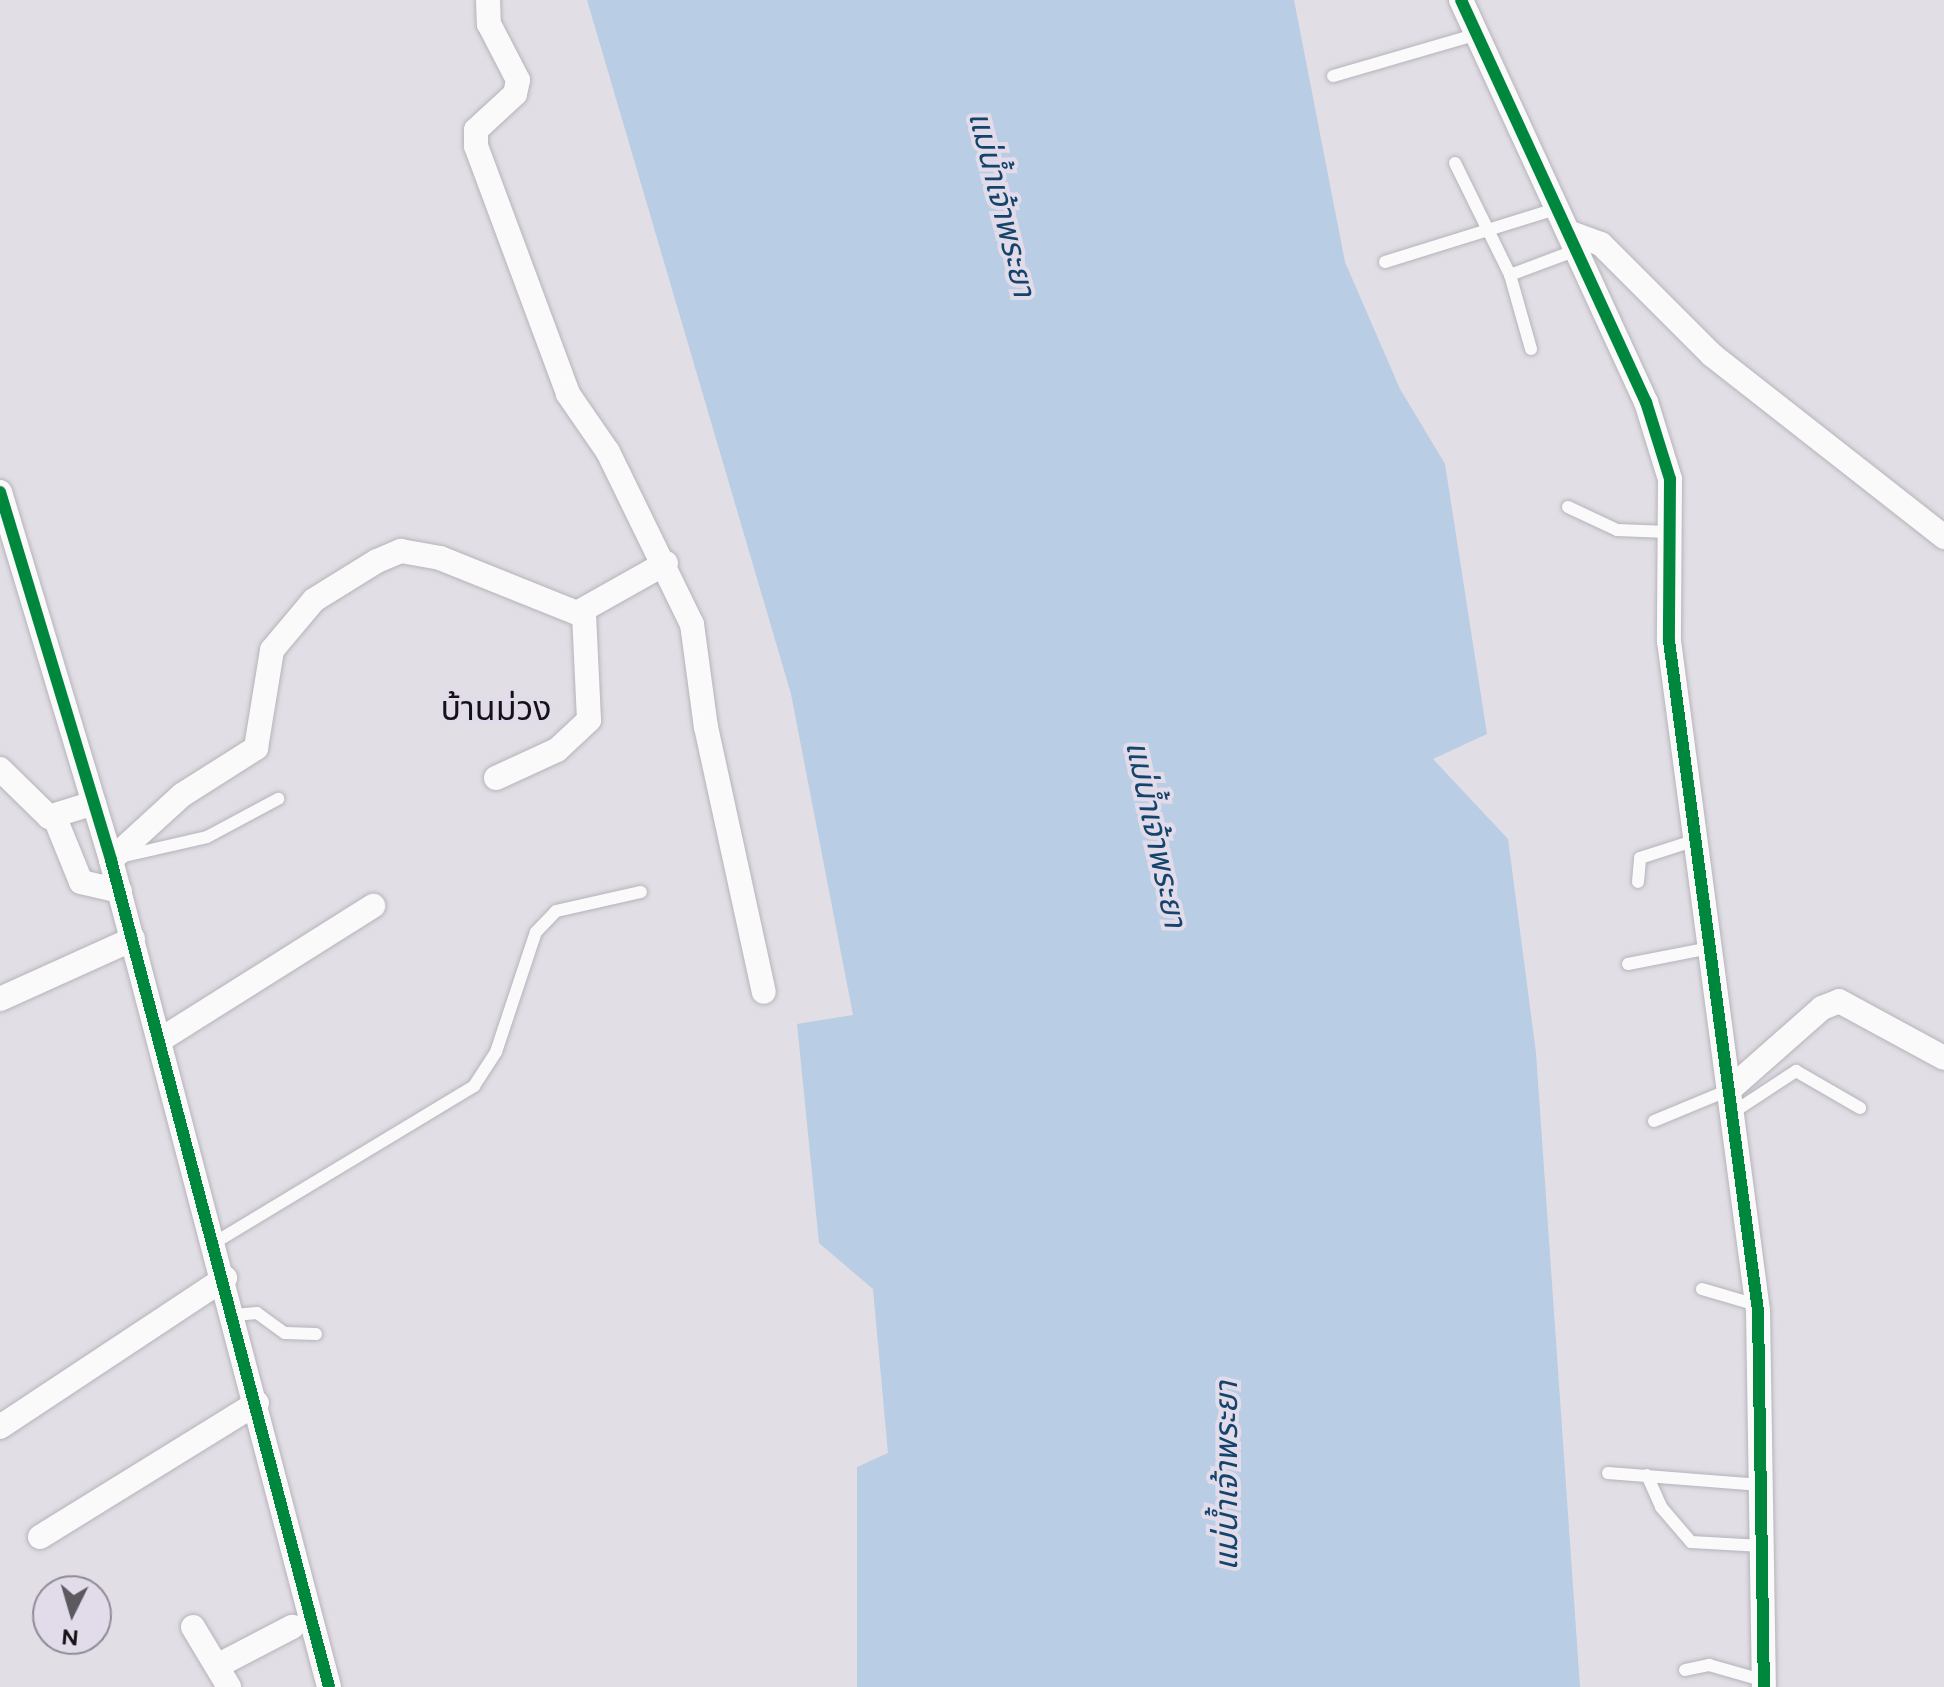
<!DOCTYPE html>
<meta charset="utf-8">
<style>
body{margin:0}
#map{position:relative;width:1944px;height:1687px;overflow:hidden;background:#e2dee6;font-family:Figtree,"Noto Sans Thai",sans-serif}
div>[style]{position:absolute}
.water>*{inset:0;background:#b9cde4}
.roads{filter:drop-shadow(0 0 2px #b6b3b9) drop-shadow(0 0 2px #b6b3b9)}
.lane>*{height:12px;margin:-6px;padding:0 6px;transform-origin:6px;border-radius:6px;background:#fbfafb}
.street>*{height:24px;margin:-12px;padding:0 12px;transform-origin:12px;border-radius:12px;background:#fbfafb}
.cycleway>*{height:12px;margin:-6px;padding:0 6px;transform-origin:6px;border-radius:6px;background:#00873e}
span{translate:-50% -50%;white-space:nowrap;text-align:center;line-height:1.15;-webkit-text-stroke:8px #e2dbea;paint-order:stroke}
.water-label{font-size:32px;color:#14446b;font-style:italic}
.quarter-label{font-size:34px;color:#141217}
.north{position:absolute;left:32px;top:1575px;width:80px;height:80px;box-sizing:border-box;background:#e2dbea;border:2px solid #908b96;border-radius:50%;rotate:185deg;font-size:22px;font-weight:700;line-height:32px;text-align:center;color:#141217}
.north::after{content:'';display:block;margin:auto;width:28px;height:36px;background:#5c595f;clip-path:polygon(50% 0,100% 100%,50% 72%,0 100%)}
</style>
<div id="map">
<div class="water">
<i style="clip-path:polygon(587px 0,1294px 0,1345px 262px,1400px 389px,1445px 464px,1487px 734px,1433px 759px,1508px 839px,1536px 1053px,1580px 1687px,857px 1687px,857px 1467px,888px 1453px,873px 1289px,819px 1243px,797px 1024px,853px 1015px,791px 694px)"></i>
</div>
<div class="roads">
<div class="lane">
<i style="left:1333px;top:76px;width:151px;rotate:-16.2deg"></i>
<i style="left:1455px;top:163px;width:125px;rotate:63.8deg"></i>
<i style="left:1385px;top:262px;width:181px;rotate:-17.3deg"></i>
<i style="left:1531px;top:349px;width:77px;rotate:-105.8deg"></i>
<i style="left:1510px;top:275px;width:68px;rotate:-20.6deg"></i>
<i style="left:1568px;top:507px;width:54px;rotate:25.1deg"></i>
<i style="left:1617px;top:530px;width:51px;rotate:2.2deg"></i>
<i style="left:120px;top:857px;width:89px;rotate:-12.9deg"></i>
<i style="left:207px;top:837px;width:81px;rotate:-28.2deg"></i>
<i style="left:1638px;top:882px;width:24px;rotate:-85deg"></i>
<i style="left:1640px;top:858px;width:56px;rotate:-17.8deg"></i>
<i style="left:1628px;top:964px;width:84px;rotate:-11deg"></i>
<i style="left:1732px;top:1113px;width:77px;rotate:-33.3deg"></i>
<i style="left:1796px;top:1071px;width:74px;rotate:30deg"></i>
<i style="left:1654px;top:1121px;width:81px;rotate:-22.5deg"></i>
<i style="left:214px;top:1243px;width:304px;rotate:-31.1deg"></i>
<i style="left:474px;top:1086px;width:40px;rotate:-57.1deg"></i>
<i style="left:496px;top:1052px;width:126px;rotate:-71.6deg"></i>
<i style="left:536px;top:932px;width:29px;rotate:-46deg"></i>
<i style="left:556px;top:911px;width:87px;rotate:-12.6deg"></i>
<i style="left:1702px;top:1289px;width:57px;rotate:16.2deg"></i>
<i style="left:234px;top:1315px;width:23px;rotate:-5deg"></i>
<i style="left:257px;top:1313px;width:34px;rotate:36deg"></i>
<i style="left:285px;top:1333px;width:31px;rotate:2deg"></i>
<i style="left:1608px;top:1473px;width:153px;rotate:4.5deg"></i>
<i style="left:1647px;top:1475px;width:35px;rotate:66deg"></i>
<i style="left:1661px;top:1507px;width:46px;rotate:49.4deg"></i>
<i style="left:1691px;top:1542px;width:71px;rotate:3.2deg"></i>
<i style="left:1685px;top:1670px;width:25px;rotate:-12deg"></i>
<i style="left:1709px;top:1665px;width:58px;rotate:15.9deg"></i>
</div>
<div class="street">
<i style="left:488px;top:0;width:24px;rotate:88deg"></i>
<i style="left:489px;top:24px;width:63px;rotate:62.6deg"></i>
<i style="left:518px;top:80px;width:14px;rotate:102deg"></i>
<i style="left:515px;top:94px;width:53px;rotate:137.3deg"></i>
<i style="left:476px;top:130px;width:16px;rotate:90deg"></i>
<i style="left:476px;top:146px;width:265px;rotate:69.6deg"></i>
<i style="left:568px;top:394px;width:70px;rotate:55.4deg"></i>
<i style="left:608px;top:452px;width:191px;rotate:64deg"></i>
<i style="left:692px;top:624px;width:104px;rotate:82.3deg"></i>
<i style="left:706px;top:727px;width:271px;rotate:77.7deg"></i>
<i style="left:1461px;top:0;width:443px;rotate:65.3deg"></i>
<i style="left:1646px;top:402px;width:81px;rotate:72.7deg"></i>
<i style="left:1670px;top:479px;width:162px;rotate:90.4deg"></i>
<i style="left:1669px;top:641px;width:676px;rotate:82.43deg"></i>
<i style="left:1758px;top:1311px;width:376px;rotate:89.1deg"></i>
<i style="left:1568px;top:232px;width:35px;rotate:20deg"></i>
<i style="left:1601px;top:244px;width:157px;rotate:45deg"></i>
<i style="left:1712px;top:355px;width:295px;rotate:38.1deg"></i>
<i style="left:0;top:492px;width:384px;rotate:73.2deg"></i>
<i style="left:111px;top:860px;width:855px;rotate:75.23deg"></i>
<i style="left:0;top:769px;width:69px;rotate:44.4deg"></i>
<i style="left:49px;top:817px;width:47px;rotate:-17.3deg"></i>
<i style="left:496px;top:778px;width:67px;rotate:-24.7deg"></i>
<i style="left:557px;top:750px;width:44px;rotate:-43.2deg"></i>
<i style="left:589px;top:720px;width:108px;rotate:-92.7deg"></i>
<i style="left:55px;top:818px;width:69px;rotate:67.9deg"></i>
<i style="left:81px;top:882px;width:40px;rotate:13deg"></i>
<i style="left:111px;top:860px;width:96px;rotate:-42.5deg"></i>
<i style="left:182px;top:795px;width:88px;rotate:-32.4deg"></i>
<i style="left:256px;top:748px;width:99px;rotate:-80.7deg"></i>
<i style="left:272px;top:650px;width:65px;rotate:-50deg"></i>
<i style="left:314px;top:600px;width:74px;rotate:-31.8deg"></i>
<i style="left:377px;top:561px;width:26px;rotate:-23deg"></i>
<i style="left:401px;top:551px;width:40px;rotate:10deg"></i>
<i style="left:440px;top:558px;width:148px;rotate:21.9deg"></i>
<i style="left:577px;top:613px;width:102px;rotate:-29.3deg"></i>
<i style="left:0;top:999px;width:146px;rotate:-24.3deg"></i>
<i style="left:160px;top:1040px;width:252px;rotate:-32.2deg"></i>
<i style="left:1729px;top:1090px;width:124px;rotate:-41.4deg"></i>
<i style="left:1822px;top:1008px;width:18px;rotate:-22deg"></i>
<i style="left:1839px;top:1001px;width:119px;rotate:28.5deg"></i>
<i style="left:0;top:1427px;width:270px;rotate:-33.5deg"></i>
<i style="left:40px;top:1537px;width:255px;rotate:-31.7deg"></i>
<i style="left:193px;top:1627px;width:70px;rotate:59deg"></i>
<i style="left:217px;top:1666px;width:85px;rotate:-27.5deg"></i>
</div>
</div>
<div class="cycleway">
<i style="left:1461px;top:0;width:443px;rotate:65.3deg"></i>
<i style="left:1646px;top:402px;width:81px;rotate:72.7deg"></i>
<i style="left:1670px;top:479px;width:162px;rotate:90.4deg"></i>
<i style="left:1669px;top:641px;width:676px;rotate:82.43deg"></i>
<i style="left:1758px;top:1311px;width:376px;rotate:89.1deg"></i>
<i style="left:0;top:492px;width:384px;rotate:73.2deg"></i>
<i style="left:111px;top:860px;width:855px;rotate:75.23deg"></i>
</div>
<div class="water-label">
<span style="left:1002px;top:204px;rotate:76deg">แม่น้ำเจ้าพระยา</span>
<span style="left:1156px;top:834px;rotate:78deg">แม่น้ำเจ้าพระยา</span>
<span style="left:1226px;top:1476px;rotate:-90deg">แม่น้ำเจ้าพระยา</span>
</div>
<div class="quarter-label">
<span style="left:496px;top:709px">บ้านม่วง</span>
</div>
<div class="north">N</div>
</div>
